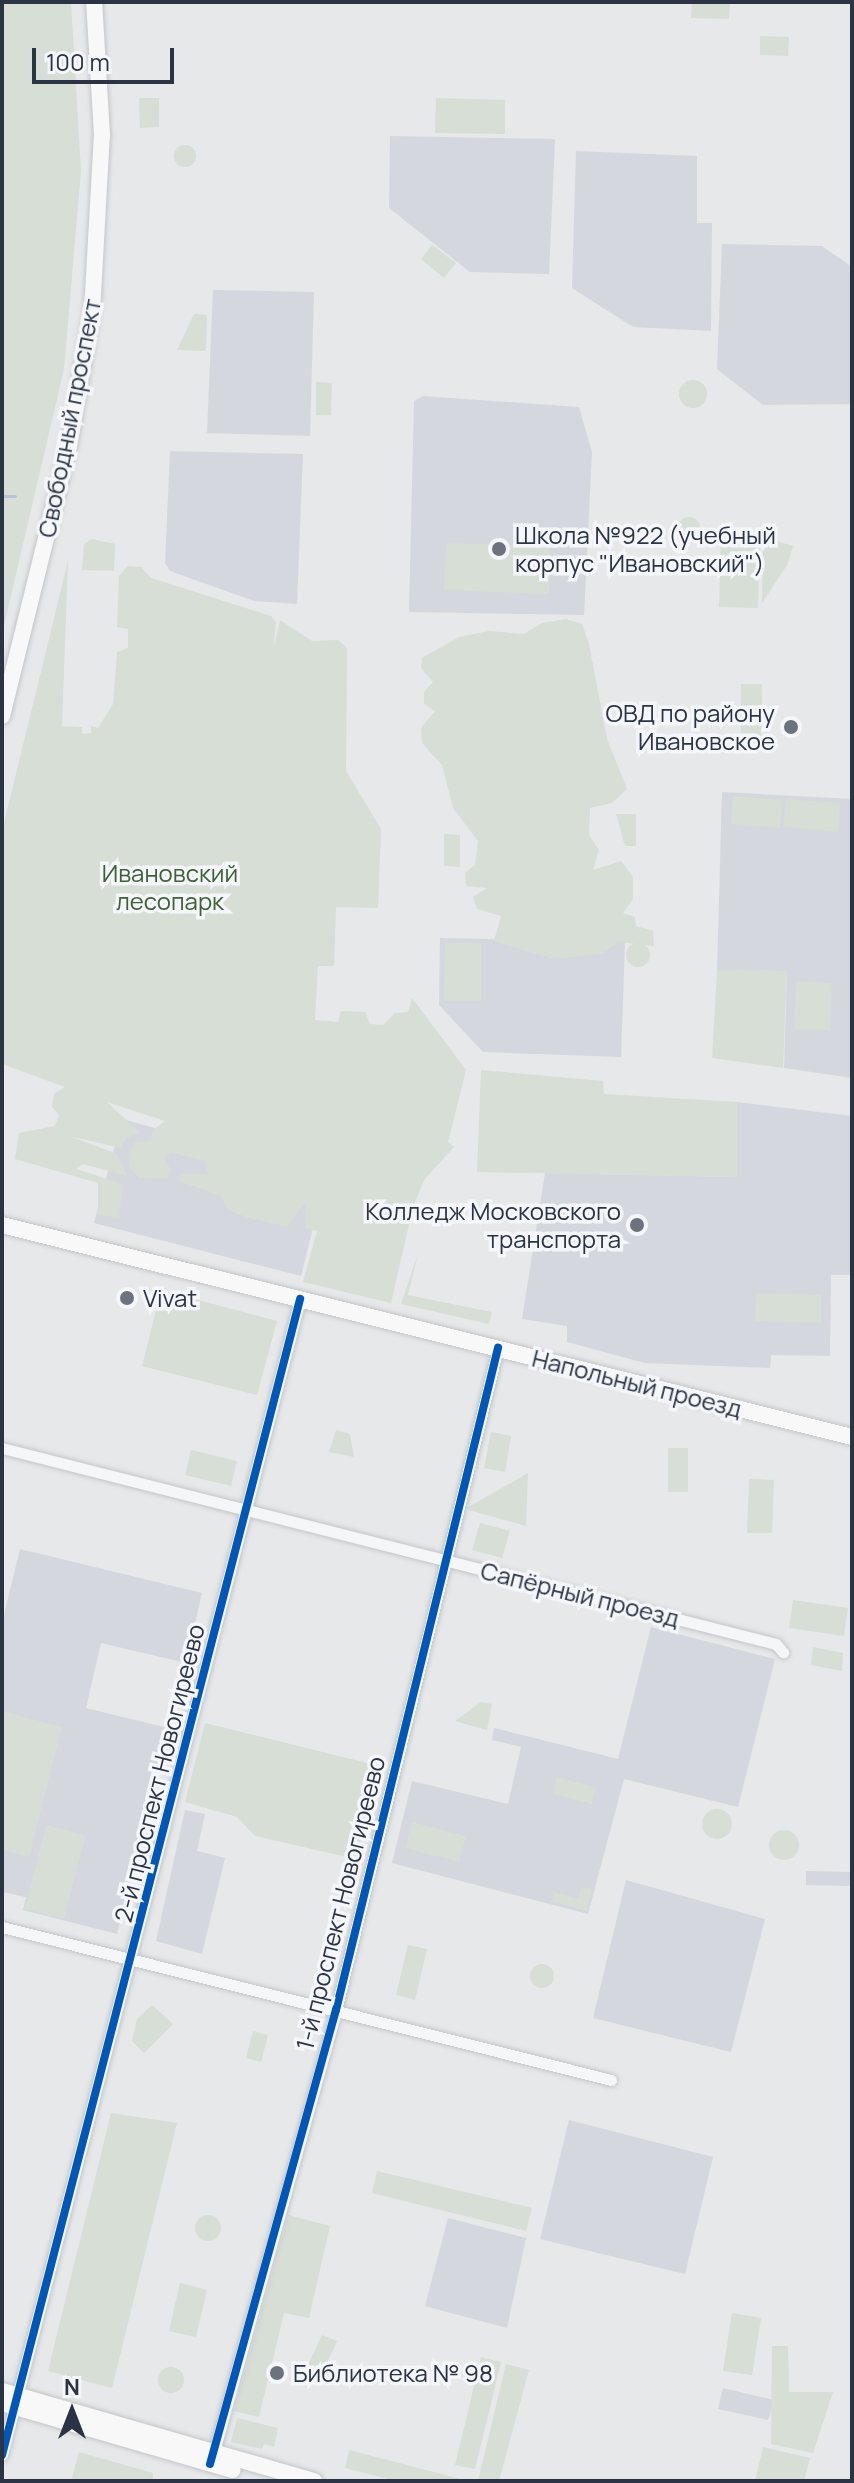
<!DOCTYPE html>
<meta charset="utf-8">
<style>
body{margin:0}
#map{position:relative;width:854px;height:2483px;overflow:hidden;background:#e6e8ea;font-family:Manrope,sans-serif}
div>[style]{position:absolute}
.built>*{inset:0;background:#d4d7dd}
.green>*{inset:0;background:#d6ded6}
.round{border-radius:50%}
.stream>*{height:3px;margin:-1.5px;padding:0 1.5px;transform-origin:1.5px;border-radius:1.5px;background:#b4c4d5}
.roads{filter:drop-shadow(0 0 2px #c4c6c8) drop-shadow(0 0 2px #c4c6c8)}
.street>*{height:11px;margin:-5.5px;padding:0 5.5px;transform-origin:5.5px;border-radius:5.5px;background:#f5f6f7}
.secondary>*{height:16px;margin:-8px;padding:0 8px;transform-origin:8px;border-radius:8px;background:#f8f8f8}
.cycleway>*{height:8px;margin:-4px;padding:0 4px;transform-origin:4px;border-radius:4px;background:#0057b8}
.dots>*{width:22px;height:22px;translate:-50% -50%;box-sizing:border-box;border:4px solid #f4f6f9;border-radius:50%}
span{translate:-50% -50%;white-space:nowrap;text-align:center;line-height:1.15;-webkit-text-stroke:7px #f4f6f9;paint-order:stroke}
.street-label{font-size:24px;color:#2b3445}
.poi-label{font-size:24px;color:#2b3445}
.left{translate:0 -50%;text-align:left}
.right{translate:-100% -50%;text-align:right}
.park-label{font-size:24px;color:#3f6138}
.frame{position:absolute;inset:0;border:4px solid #2b3445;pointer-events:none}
.north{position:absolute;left:32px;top:2371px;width:80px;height:80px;-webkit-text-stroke:6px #f4f6f9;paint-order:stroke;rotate:0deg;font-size:22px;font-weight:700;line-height:32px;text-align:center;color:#2b3445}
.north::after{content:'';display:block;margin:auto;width:28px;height:36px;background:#2b3445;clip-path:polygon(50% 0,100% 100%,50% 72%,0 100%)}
.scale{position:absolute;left:32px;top:48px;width:142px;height:36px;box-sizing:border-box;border:4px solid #2b3445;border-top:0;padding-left:10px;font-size:24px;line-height:28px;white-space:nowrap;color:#2b3445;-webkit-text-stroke:6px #f4f6f9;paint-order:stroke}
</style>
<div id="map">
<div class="built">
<i style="clip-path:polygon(390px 136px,555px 139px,549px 274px,470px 272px,389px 208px)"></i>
<i style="clip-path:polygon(576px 151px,697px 156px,697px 223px,712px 223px,711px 331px,633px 327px,572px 288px)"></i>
<i style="clip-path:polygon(722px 244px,822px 246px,852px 267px,852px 404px,763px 405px,717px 369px)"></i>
<i style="clip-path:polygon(213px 290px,314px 292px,310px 436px,207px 433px)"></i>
<i style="clip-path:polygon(423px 396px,579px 407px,592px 452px,584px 615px,409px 612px,414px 401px)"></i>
<i style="clip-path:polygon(170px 451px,303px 454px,297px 604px,254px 601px,170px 571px,165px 563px)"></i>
<i style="clip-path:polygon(722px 792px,852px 799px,852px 1078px,784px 1068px,787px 971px,717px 970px)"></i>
<i style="clip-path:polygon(440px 938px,625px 942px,621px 1057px,483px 1052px,439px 1005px)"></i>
<i style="clip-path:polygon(737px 1102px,852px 1116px,852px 1275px,831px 1275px,830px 1356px,771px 1355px,770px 1368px,645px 1363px,567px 1342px,567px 1326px,522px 1319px,545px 1173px,736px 1177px)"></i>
<i style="clip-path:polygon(122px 1119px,326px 1175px,301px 1276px,94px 1223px)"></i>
<i style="clip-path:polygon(20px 1549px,202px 1593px,186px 1663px,101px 1643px,86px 1708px,168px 1728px,117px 1934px,23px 1910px,26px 1897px,2px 1892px,2px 1623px)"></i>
<i style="clip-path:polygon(651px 1627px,775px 1659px,738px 1807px,624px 1779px,588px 1914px,392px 1863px,412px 1781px,508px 1804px,521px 1747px,492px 1740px,494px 1728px,618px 1759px)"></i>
<i style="clip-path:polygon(185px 1810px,205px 1814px,197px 1851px,225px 1858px,202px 1954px,156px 1941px)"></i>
<i style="clip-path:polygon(806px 1871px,852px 1872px,852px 1886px,806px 1885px)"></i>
<i style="clip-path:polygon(626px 1880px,765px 1919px,731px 2052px,593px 2018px)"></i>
<i style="clip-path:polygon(569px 2120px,713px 2157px,685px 2274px,540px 2239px)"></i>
<i style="clip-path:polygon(448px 2218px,526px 2238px,507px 2328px,425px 2306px)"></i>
<i style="clip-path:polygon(723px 2388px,774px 2400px,768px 2420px,718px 2409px)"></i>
</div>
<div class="green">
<i style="clip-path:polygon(2px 2px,71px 2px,81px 171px,64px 369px,2px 634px)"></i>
<i style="clip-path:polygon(692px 2px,730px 2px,729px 19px,691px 18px)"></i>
<i style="clip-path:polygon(760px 36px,789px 37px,788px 56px,760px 55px)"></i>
<i style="clip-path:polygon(139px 98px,159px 98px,159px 127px,140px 128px)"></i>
<i style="clip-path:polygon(436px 98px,505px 100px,505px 134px,435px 133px)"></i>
<i class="round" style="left:174px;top:145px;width:22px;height:22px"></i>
<i style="clip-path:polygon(432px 245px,456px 263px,444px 278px,421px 259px)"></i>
<i style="clip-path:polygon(194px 314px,207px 315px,206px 351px,177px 350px)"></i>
<i class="round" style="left:679px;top:380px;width:28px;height:28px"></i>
<i style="clip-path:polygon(316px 382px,332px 383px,331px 415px,316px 415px)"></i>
<i class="round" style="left:678px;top:517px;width:22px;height:22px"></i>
<i style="clip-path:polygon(721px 532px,760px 533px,758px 608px,719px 607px)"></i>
<i style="clip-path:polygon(763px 537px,793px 546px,787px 565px,762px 603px)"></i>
<i style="clip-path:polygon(92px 539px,115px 544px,114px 571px,82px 570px,84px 544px)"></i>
<i style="clip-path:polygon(446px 543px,550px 546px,549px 594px,444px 590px)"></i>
<i style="clip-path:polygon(68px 561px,62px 726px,82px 727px,82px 734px,91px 733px,91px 726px,98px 728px,113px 704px,117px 652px,128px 648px,128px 629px,117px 627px,119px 576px,128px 566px,141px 567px,151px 578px,271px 616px,276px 622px,274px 647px,280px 620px,312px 641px,338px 640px,347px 648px,346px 771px,381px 829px,378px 908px,336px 907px,334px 966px,318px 966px,315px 1020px,338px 1022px,341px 1011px,365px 1012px,370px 1024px,383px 1025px,395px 1013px,408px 1012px,412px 998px,466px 1070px,448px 1142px,454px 1147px,424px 1180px,413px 1207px,391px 1303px,303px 1282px,317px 1231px,305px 1228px,306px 1202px,287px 1227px,246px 1217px,227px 1209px,221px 1196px,179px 1181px,181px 1174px,208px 1174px,205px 1161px,172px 1153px,164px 1158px,171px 1170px,167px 1179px,139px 1178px,130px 1168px,128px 1154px,135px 1142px,151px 1141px,153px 1130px,165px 1121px,107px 1102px,139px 1132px,126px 1138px,121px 1148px,69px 1136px,115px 1153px,122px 1163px,127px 1176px,83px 1164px,76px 1169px,123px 1184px,119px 1218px,98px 1215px,98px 1183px,15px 1159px,19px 1133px,55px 1126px,59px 1115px,52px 1107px,54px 1094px,65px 1087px,2px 1064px,2px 831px)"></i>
<i style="clip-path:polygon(566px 619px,582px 624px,589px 644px,607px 739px,627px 789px,612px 803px,590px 808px,589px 835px,599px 850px,593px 870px,621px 861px,633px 877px,633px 899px,623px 913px,635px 917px,636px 926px,653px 931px,654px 946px,619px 942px,602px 954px,553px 959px,494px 941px,501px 916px,477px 909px,473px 897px,487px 888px,466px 886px,465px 873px,475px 865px,478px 841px,453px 808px,442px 765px,422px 743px,421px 728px,435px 711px,424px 704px,424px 692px,433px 682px,421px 668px,422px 658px,459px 637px,489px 631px,524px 634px,542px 623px)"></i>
<i style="clip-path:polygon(741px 684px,762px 684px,761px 743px,741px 743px)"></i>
<i style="clip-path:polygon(733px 796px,782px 800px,780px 828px,731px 824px)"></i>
<i style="clip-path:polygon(786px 799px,840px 803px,838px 832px,783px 827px)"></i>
<i style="clip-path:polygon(616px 814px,636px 814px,636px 846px,625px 846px)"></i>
<i style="clip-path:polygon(444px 834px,460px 835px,460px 867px,444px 866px)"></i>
<i style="clip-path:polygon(445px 943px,481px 943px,481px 1001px,444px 1001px)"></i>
<i class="round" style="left:626px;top:943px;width:24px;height:24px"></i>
<i style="clip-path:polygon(717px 970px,787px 971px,783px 1068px,712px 1058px)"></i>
<i style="clip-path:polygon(796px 981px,832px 983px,830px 1031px,794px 1030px)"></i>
<i style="clip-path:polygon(481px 1070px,603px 1081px,604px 1094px,737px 1102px,737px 1177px,477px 1172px)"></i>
<i style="clip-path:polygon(418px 1254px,408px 1295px,492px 1312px,489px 1324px,401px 1304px)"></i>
<i style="clip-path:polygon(161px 1290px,277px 1321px,257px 1395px,142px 1366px)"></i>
<i style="clip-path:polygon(756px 1293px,821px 1295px,821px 1323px,755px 1321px)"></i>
<i style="clip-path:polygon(336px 1430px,350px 1434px,354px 1457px,329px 1452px)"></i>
<i style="clip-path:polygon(491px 1432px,511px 1436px,505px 1472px,484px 1468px)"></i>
<i style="clip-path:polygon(668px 1448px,688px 1448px,688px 1492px,668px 1492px)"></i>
<i style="clip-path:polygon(191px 1450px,237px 1461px,231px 1486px,185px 1475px)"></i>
<i style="clip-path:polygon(528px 1473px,526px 1526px,465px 1509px)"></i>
<i style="clip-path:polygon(749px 1479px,774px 1480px,772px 1533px,747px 1533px)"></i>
<i style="clip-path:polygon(480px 1523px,510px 1531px,502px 1558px,472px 1550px)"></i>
<i style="clip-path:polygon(793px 1600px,848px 1608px,844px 1636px,789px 1628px)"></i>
<i style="clip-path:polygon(813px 1647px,843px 1653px,842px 1671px,811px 1665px)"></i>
<i style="clip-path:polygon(481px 1702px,492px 1704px,487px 1730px,455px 1721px)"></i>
<i style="clip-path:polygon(2px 1711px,62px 1727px,29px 1857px,2px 1850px)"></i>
<i style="clip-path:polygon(205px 1723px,379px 1766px,356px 1859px,255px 1836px,237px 1817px,185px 1802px)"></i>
<i style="clip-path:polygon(557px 1777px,596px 1788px,592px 1804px,553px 1794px)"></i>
<i class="round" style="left:702px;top:1809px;width:30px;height:30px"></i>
<i style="clip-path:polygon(412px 1822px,466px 1836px,459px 1862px,405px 1848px)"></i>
<i style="clip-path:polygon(46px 1825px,86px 1835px,64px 1919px,25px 1909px)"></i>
<i class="round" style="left:769px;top:1830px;width:30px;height:30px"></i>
<i style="clip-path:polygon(581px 1887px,592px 1889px,587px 1911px,552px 1902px,553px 1892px,578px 1898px)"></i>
<i style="clip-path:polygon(408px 1945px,427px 1949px,415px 2000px,396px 1995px)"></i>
<i class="round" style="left:530px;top:1964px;width:24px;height:24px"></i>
<i style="clip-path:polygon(152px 2005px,173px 2024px,144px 2053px,132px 2041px,137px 2019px)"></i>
<i style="clip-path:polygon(253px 2031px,268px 2035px,261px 2062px,246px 2058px)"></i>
<i style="clip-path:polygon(111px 2113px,177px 2123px,112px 2388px,48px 2371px)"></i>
<i style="clip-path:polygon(377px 2171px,532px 2208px,526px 2231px,372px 2193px)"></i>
<i class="round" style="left:195px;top:2215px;width:26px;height:26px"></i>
<i style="clip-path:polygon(288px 2215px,330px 2226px,309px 2318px,284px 2313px,259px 2417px,234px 2411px)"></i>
<i style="clip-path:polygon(180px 2283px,207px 2290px,196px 2337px,169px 2331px)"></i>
<i style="clip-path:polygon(732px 2313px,761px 2318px,752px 2375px,723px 2371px)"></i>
<i style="clip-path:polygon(322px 2335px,337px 2341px,323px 2372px,308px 2365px)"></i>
<i style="clip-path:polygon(772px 2346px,788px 2346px,789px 2392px,833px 2392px,813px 2453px,771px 2444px)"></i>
<i style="clip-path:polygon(481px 2357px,501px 2362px,475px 2469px,455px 2465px)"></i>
<i style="clip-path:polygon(506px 2364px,529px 2370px,499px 2481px,478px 2481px)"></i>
<i class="round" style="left:158px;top:2367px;width:26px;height:26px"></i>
<i style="clip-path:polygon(237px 2418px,278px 2428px,274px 2447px,264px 2444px,262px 2449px,231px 2442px)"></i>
<i style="clip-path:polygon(763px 2447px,810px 2458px,804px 2481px,755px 2481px)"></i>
<i style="clip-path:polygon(349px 2450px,468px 2481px,396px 2481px,345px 2468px)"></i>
<i style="clip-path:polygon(79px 2452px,153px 2473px,153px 2481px,71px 2481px)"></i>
</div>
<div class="stream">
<i style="left:2px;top:496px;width:13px"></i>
</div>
<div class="roads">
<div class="street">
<i style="left:2px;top:1448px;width:798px;rotate:14.21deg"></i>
<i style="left:776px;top:1644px;width:11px;rotate:49deg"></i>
<i style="left:2px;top:1927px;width:628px;rotate:14.1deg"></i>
<i style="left:2px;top:2455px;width:1194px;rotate:-75.54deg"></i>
<i style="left:213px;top:2455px;width:462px;rotate:-74.5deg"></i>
<i style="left:336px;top:2010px;width:682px;rotate:-76.25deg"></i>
</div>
<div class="secondary">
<i style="left:2px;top:716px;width:278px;rotate:-76.1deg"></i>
<i style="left:69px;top:446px;width:136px;rotate:-80.3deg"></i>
<i style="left:92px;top:312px;width:177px;rotate:-86.8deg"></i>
<i style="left:102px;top:135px;width:133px;rotate:-93.4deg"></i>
<i style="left:2px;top:1225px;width:876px;rotate:14deg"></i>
<i style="left:2px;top:2391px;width:325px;rotate:16.1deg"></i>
<i style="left:2px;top:2403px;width:240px;rotate:16.2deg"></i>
</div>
</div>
<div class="cycleway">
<i style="left:2px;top:2455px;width:1194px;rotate:-75.54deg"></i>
<i style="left:210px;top:2464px;width:471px;rotate:-74.5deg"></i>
<i style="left:336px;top:2010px;width:682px;rotate:-76.25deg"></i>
</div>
<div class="dots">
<i style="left:499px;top:549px;background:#6c737f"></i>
<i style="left:791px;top:727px;background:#6c737f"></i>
<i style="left:637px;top:1225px;background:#6c737f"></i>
<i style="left:127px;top:1298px;background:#6c737f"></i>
<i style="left:277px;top:2373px;background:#6c737f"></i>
</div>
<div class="street-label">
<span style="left:69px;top:418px;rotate:-79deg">Свободный проспект</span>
<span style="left:637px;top:1383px;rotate:14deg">Напольный проезд</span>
<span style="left:580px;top:1594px;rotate:14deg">Сапёрный проезд</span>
<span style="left:159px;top:1773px;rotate:-76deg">2-й проспект Новогиреево</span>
<span style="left:340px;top:1903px;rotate:-76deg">1-й проспект Новогиреево</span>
</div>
<div class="poi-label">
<span class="left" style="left:515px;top:549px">Школа №922 (учебный<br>корпус "Ивановский")</span>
<span class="right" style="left:775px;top:727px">ОВД по району<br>Ивановское</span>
<span class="right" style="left:621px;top:1225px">Колледж Московского<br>транспорта</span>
<span class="left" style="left:143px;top:1298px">Vivat</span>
<span class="left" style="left:293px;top:2373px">Библиотека № 98</span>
</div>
<div class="park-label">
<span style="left:170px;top:887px">Ивановский<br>лесопарк</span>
</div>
<div class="frame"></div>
<div class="north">N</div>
<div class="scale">100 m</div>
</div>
